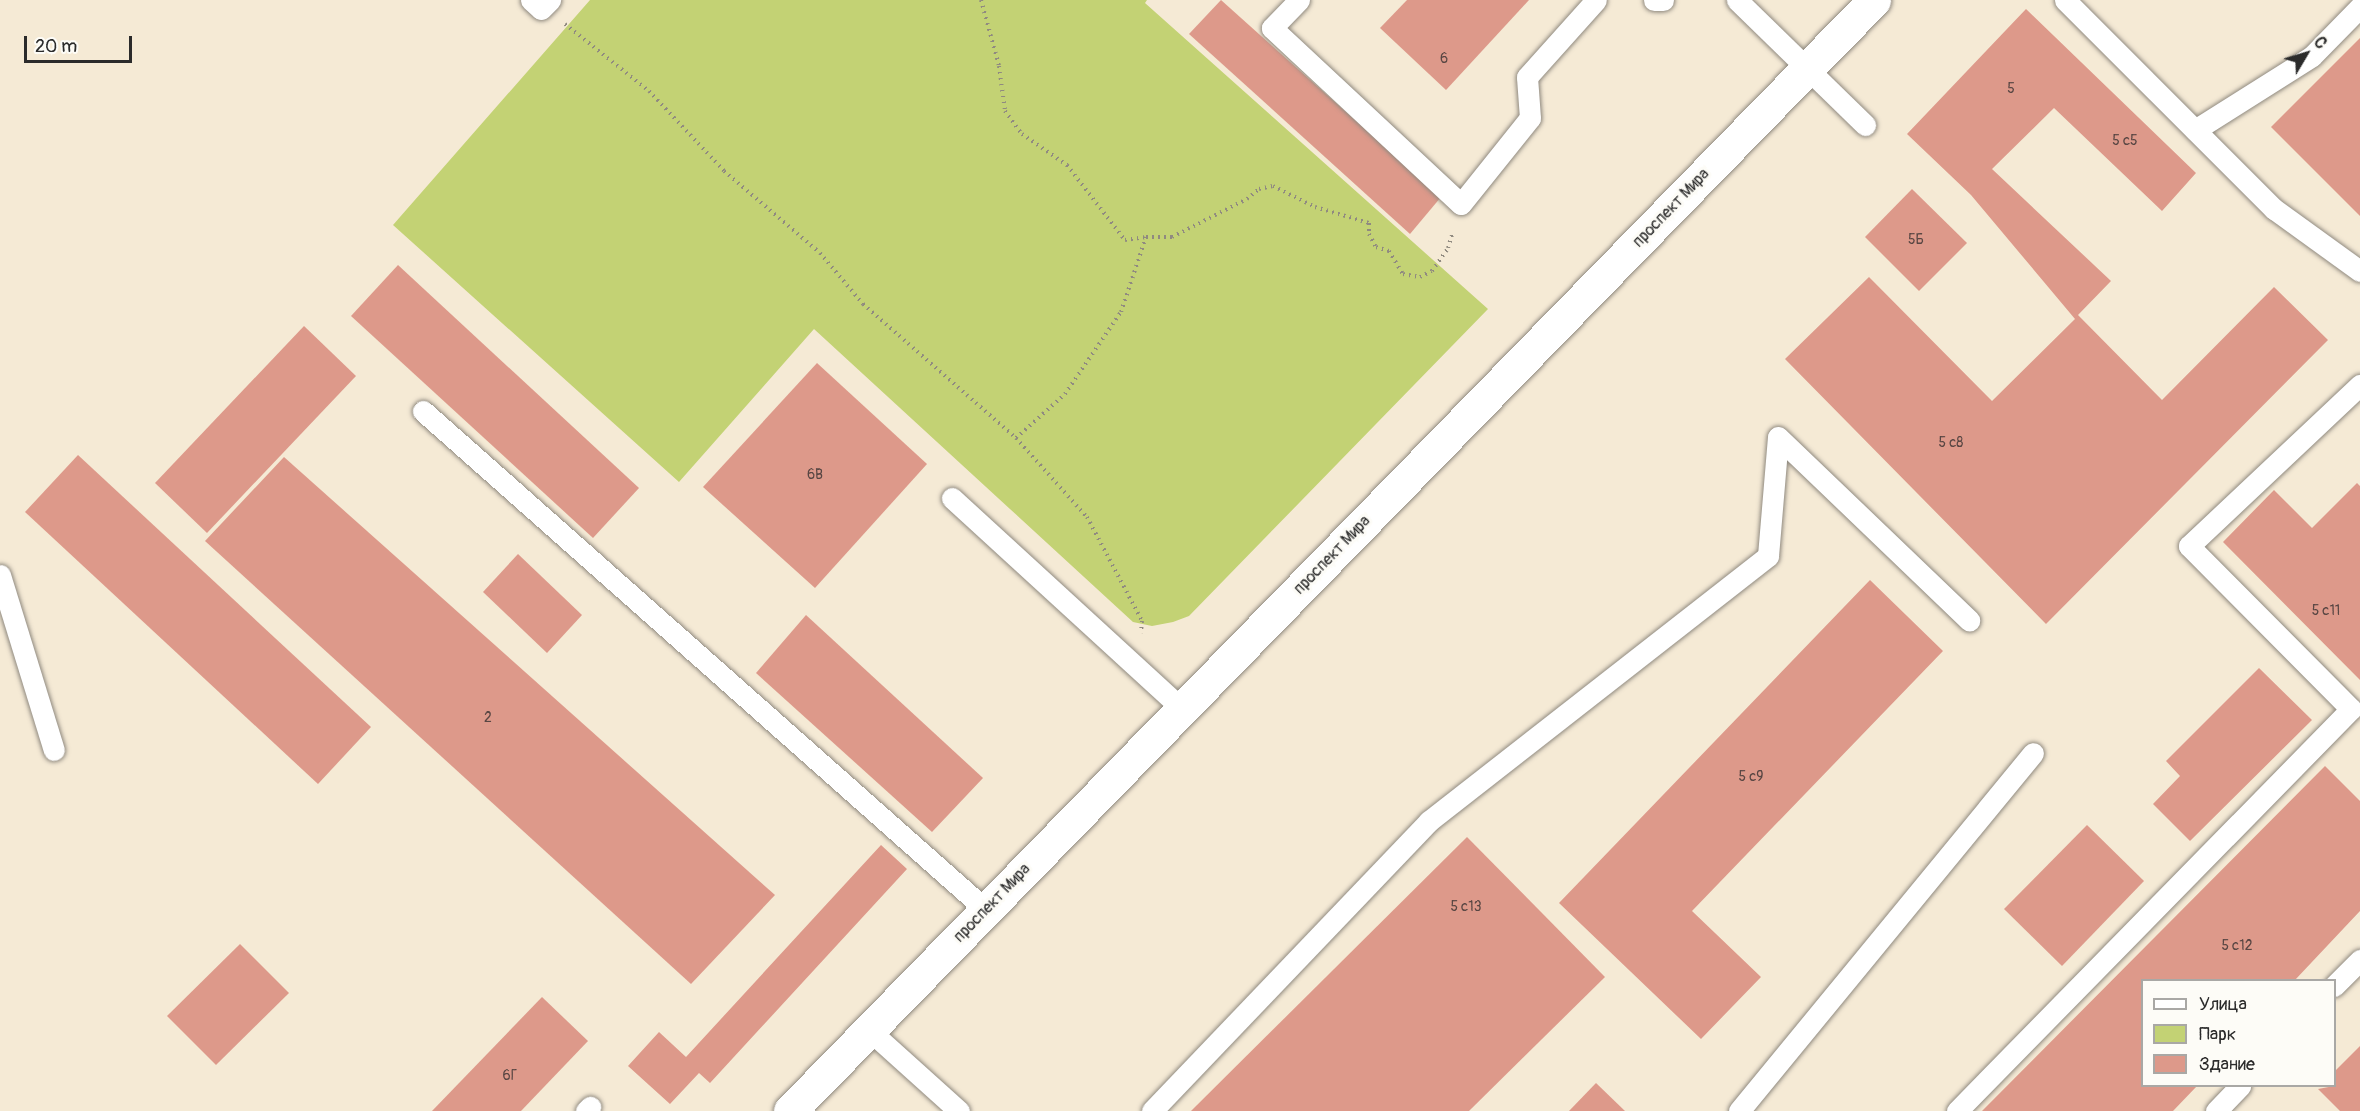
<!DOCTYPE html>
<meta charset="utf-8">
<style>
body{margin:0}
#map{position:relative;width:2360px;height:1111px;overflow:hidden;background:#f5ead5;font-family:Pangolin,sans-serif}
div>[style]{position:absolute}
.green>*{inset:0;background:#c3d274}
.building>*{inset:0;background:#dd998a}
.path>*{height:4px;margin-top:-2px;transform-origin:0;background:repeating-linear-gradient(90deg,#908a80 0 1.5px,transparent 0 6px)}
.roads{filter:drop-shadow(0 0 2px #908a80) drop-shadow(0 0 2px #908a80)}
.lane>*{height:21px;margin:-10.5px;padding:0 10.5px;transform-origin:10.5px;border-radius:10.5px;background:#fff}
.primary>*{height:33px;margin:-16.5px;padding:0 16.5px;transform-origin:16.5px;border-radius:16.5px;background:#fff}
span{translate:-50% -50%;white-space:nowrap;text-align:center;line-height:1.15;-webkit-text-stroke:6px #fdfcf7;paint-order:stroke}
.number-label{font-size:14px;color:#584643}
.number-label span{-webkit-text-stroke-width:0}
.street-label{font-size:16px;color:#2b2b2b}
.legend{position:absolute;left:2141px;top:979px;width:195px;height:108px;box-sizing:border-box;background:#fdfcf7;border:2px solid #a9a8a5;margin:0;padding:8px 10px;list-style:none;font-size:18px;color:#2b2b2b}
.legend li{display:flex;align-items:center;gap:12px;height:30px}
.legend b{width:30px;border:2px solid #a9a8a5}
.north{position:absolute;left:2276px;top:24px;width:60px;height:60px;-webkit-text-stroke:4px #fdfcf7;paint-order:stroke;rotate:52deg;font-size:16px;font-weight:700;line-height:24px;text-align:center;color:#2b2b2b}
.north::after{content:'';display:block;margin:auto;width:21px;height:27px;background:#2b2b2b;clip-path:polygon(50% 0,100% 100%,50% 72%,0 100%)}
.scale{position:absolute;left:24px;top:36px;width:108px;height:27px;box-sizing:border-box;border:3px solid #2b2b2b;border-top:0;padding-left:8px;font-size:18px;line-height:21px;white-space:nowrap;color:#2b2b2b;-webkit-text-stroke:4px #fdfcf7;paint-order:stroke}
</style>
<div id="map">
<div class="green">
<i style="clip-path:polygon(590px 0,1147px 0,1145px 3px,1488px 309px,1189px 616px,1173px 622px,1152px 626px,1133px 622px,814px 329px,679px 482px,393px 225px)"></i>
</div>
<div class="building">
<i style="clip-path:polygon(1221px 0,1441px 197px,1410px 234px,1189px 34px)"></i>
<i style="clip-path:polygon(1407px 0,1529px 0,1446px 90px,1380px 28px)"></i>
<i style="clip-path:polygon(2026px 9px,2196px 173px,2162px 211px,2054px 108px,1992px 169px,2111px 281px,2078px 315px,2162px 400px,2274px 287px,2328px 340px,2046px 624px,1785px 359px,1869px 277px,1992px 401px,2075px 319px,1971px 195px,1907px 134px)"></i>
<i style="clip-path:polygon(2360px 38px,2360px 216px,2271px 127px)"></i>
<i style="clip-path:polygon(1912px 189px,1967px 243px,1919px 291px,1865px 237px)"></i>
<i style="clip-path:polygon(398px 265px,639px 488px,593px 538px,351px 316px)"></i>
<i style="clip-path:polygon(304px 326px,356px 376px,207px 533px,155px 483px)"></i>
<i style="clip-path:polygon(817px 363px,927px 464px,815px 588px,703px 487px)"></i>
<i style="clip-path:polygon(78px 455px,371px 727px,318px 784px,25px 512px)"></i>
<i style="clip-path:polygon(284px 457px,775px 895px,691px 984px,205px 541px)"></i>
<i style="clip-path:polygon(2357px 483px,2360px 486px,2360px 680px,2223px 542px,2274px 490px,2312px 528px)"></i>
<i style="clip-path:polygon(518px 554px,582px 615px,547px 653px,483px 592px)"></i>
<i style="clip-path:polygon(1870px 580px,1943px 651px,1692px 911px,1761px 977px,1701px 1039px,1559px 903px)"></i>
<i style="clip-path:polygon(806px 615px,983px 778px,932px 832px,756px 673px)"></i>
<i style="clip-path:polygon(2259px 668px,2312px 720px,2190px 841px,2153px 804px,2180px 776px,2166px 761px)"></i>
<i style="clip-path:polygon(2325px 766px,2360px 801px,2360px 911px,2295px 980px,2142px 980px,2142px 1086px,2197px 1086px,2173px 1111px,1982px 1111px)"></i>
<i style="clip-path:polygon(2087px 825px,2144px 881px,2062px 966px,2004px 909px)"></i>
<i style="clip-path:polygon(1467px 837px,1605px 977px,1469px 1111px,1191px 1111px)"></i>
<i style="clip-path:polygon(881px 845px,907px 869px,710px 1083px,699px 1073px,670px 1104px,628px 1066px,659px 1032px,686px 1057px)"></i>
<i style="clip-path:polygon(240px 944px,289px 993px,216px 1065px,167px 1016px)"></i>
<i style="clip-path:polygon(542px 997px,588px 1041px,521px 1111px,432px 1111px)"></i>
<i style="clip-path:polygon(2360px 1046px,2360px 1111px,2340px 1111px,2318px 1089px,2334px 1086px,2334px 1072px)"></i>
<i style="clip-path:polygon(1596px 1083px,1625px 1111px,1569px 1111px)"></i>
</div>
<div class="path">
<i style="left:981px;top:0;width:68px;rotate:74.7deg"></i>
<i style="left:999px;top:66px;width:45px;rotate:82.4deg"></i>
<i style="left:1005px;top:111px;width:29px;rotate:54deg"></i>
<i style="left:1022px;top:134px;width:55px;rotate:34.6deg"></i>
<i style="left:1067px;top:165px;width:95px;rotate:52.3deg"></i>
<i style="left:1125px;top:240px;width:21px;rotate:-8deg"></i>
<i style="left:565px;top:24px;width:107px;rotate:38.6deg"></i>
<i style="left:649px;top:91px;width:110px;rotate:46.8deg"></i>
<i style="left:724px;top:171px;width:126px;rotate:40.5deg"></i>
<i style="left:820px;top:253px;width:67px;rotate:49.9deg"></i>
<i style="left:863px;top:304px;width:203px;rotate:41.2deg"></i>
<i style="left:1016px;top:438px;width:106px;rotate:48.1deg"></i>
<i style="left:1087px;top:517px;width:118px;rotate:62.1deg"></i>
<i style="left:1142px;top:621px;width:12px;rotate:95deg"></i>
<i style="left:1016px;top:438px;width:66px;rotate:-41.9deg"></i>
<i style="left:1065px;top:394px;width:99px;rotate:-55.7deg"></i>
<i style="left:1121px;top:312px;width:79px;rotate:-71.6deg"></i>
<i style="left:1146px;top:237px;width:26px"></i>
<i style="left:1172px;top:237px;width:84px;rotate:-26.9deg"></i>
<i style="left:1247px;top:199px;width:16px;rotate:-40deg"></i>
<i style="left:1259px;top:189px;width:14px;rotate:-12deg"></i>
<i style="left:1273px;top:186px;width:47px;rotate:26.6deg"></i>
<i style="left:1315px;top:207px;width:56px;rotate:16.5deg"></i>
<i style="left:1369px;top:223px;width:11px;rotate:90deg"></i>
<i style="left:1369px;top:234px;width:15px;rotate:62deg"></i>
<i style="left:1376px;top:247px;width:14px;rotate:17deg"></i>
<i style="left:1389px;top:251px;width:27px;rotate:59deg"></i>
<i style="left:1403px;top:274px;width:17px;rotate:10deg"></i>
<i style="left:1420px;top:277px;width:13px;rotate:-27deg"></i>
<i style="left:1432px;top:271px;width:28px;rotate:-55deg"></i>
<i style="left:1448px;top:248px;width:17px;rotate:-73deg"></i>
</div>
<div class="roads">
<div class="lane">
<i style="left:531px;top:0;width:13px;rotate:42deg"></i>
<i style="left:541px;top:9px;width:13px;rotate:-45deg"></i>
<i style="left:1299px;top:0;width:39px;rotate:134deg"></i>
<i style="left:1272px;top:28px;width:258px;rotate:43deg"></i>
<i style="left:1461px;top:204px;width:110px;rotate:-51.3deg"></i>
<i style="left:1530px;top:118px;width:41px;rotate:-94.2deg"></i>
<i style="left:1527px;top:77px;width:103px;rotate:-48.1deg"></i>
<i style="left:1654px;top:0;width:9px"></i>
<i style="left:1737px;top:0;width:179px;rotate:44.3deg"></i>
<i style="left:2065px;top:0;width:296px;rotate:45deg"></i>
<i style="left:2274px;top:209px;width:106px;rotate:35.8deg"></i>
<i style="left:2195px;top:130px;width:138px;rotate:-32.3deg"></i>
<i style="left:2312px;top:56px;width:69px;rotate:-45.6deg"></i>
<i style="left:423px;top:411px;width:752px;rotate:41.55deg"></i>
<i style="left:952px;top:498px;width:312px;rotate:42.5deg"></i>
<i style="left:0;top:575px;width:183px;rotate:72.9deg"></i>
<i style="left:2334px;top:986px;width:37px;rotate:-45deg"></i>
<i style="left:869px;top:1030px;width:121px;rotate:42deg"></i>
<i style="left:586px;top:1111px;width:6px;rotate:-45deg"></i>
<i style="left:1152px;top:1111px;width:401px;rotate:-46.3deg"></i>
<i style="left:1429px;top:821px;width:430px;rotate:-38deg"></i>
<i style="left:1768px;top:556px;width:119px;rotate:-85.2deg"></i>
<i style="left:1778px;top:437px;width:265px;rotate:43.8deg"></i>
<i style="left:1739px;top:1111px;width:463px;rotate:-50.6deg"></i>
<i style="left:1957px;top:1111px;width:563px;rotate:-45.58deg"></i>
<i style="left:2351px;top:709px;width:230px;rotate:-134.8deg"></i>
<i style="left:2189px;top:546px;width:235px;rotate:-43.3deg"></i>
<i style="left:2216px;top:1111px;width:35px;rotate:-46deg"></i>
</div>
<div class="primary">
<i style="left:790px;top:1111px;width:1552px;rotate:-45.7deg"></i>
</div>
</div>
<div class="number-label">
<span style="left:1444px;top:59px">6</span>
<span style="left:2011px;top:89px">5</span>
<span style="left:2125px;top:141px">5 с5</span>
<span style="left:1916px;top:240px">5Б</span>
<span style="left:1951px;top:443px">5 с8</span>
<span style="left:815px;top:475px">6В</span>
<span style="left:2326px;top:611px">5 с11</span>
<span style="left:488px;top:718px">2</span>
<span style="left:1751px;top:777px">5 с9</span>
<span style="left:1466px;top:907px">5 с13</span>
<span style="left:2237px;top:946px">5 с12</span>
<span style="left:510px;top:1076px">6Г</span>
</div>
<div class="street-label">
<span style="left:1671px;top:208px;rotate:-46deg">проспект Мира</span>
<span style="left:1332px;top:555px;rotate:-46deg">проспект Мира</span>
<span style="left:992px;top:903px;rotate:-46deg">проспект Мира</span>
</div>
<ul class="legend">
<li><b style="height:8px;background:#fff"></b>Улица</li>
<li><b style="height:16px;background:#c3d274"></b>Парк</li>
<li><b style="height:16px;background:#dd998a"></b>Здание</li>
</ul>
<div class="north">С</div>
<div class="scale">20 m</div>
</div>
